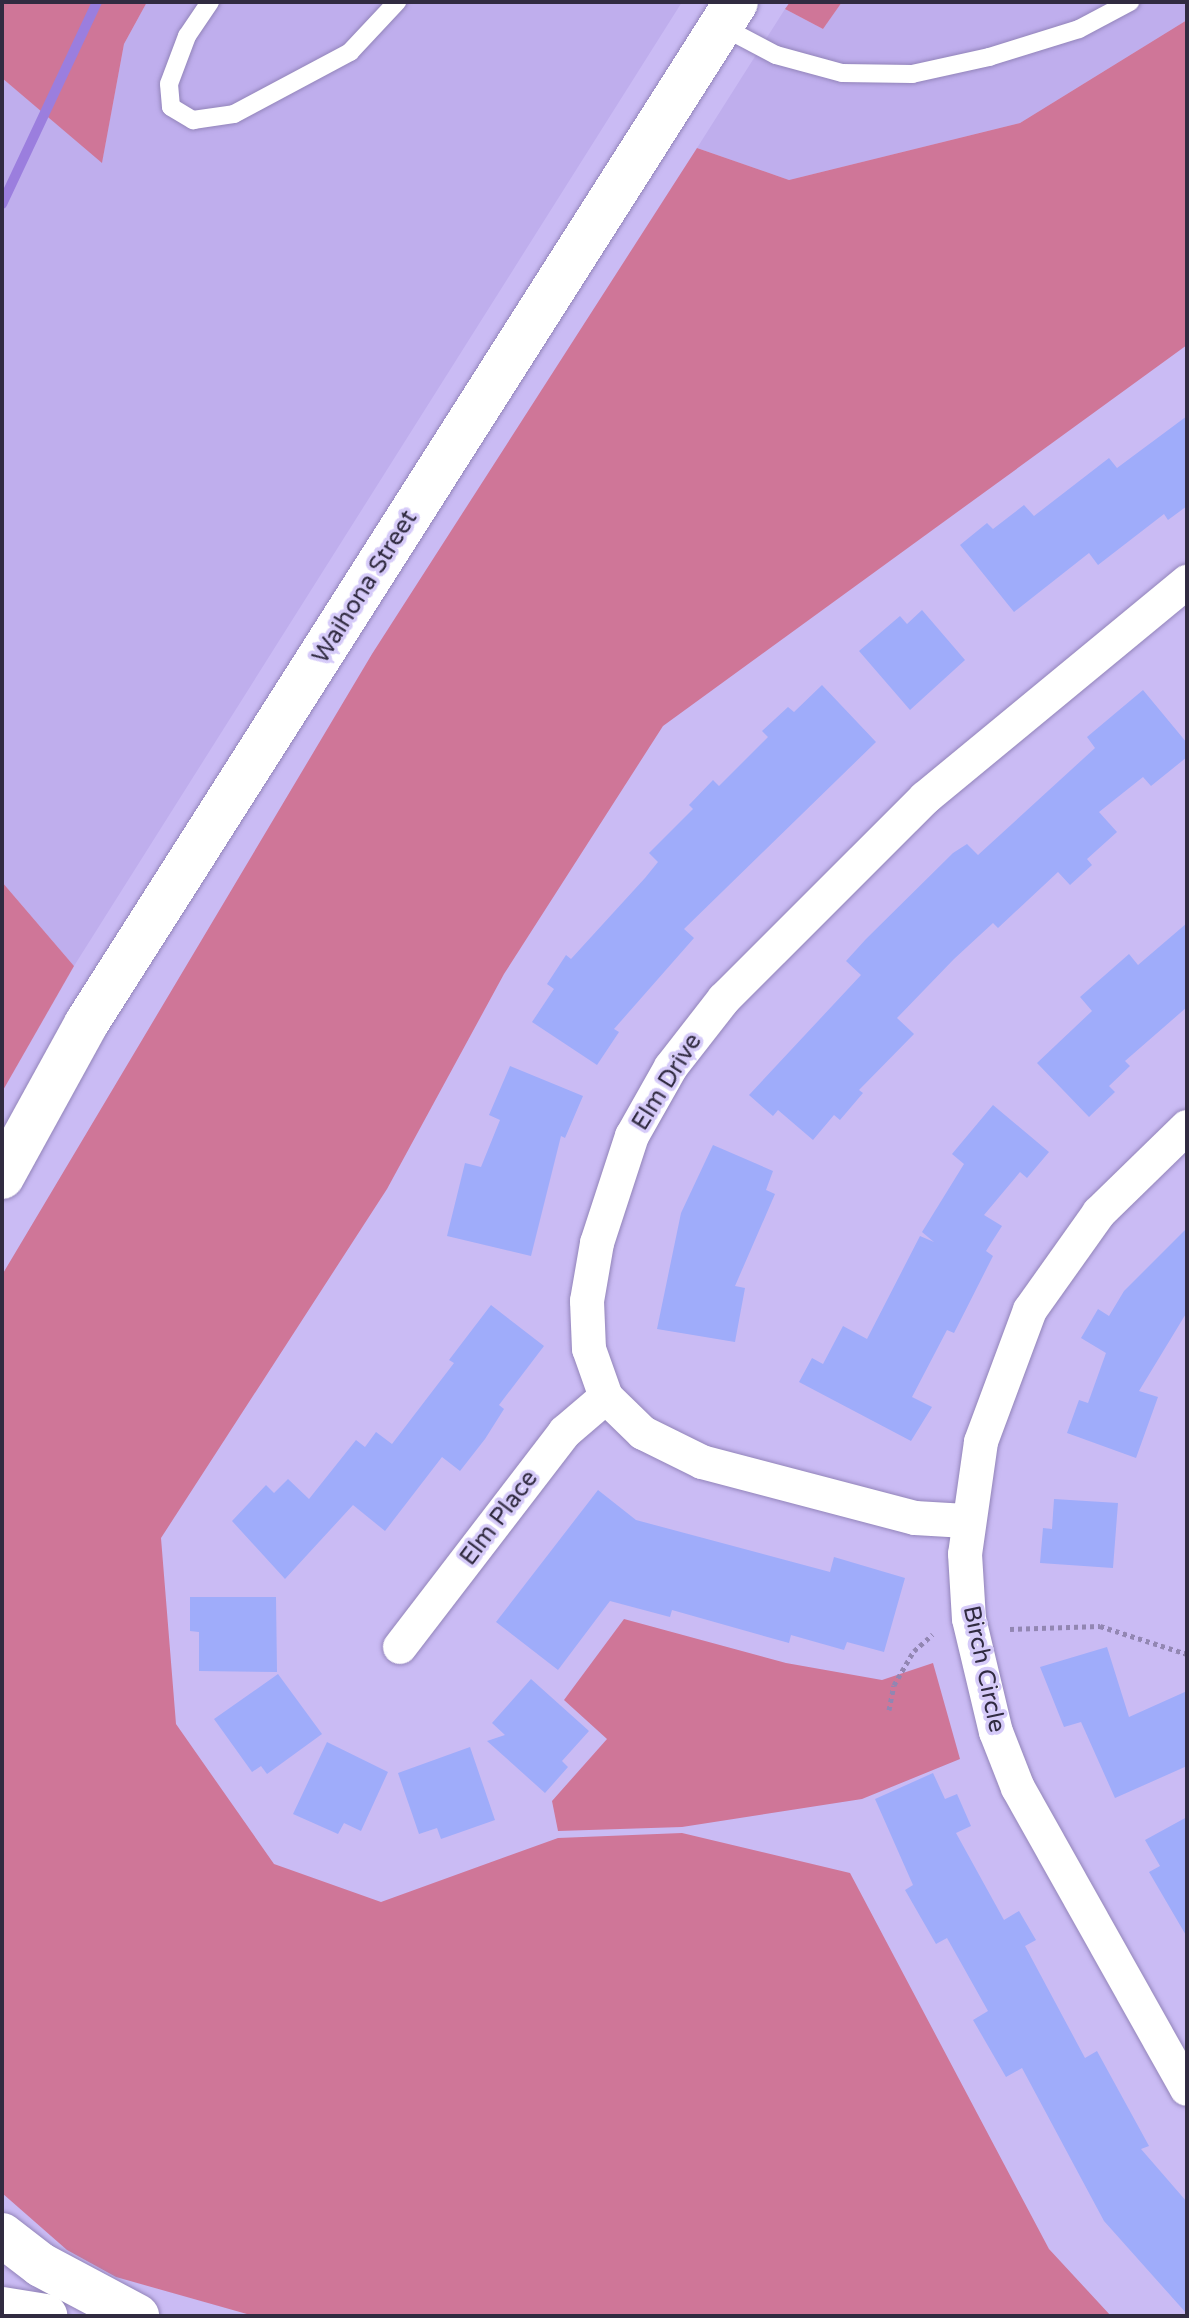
<!DOCTYPE html>
<style>
body{margin:0}
#map{position:relative;width:1189px;height:2318px;overflow:hidden;background:#cabbf4;font-family:"Varela Round",sans-serif}
div>[style]{position:absolute}
.built>*{inset:0;background:#bfaeed}
.green>*{inset:0;background:#cf7698}
.stream>*{height:10px;margin:-5px;padding:0 5px;transform-origin:5px;border-radius:5px;background:#9b7ede}
.building>*{inset:0;background:#9facfa}
.path>*{height:5px;margin-top:-2.5px;transform-origin:0;background:repeating-linear-gradient(90deg,#9286b2 0 4px,transparent 0 8px)}
.roads{filter:drop-shadow(0 0 2px #9284b9) drop-shadow(0 0 2px #9284b9)}
.lane>*{height:18px;margin:-9px;padding:0 9px;transform-origin:9px;border-radius:9px;background:#fff}
.street>*{height:34px;margin:-17px;padding:0 17px;transform-origin:17px;border-radius:17px;background:#fff}
.secondary>*{height:44px;margin:-22px;padding:0 22px;transform-origin:22px;border-radius:22px;background:#fff}
span{translate:-50% -50%;white-space:nowrap;text-align:center;line-height:1.15;-webkit-text-stroke:7px #d6cbf9;paint-order:stroke}
.street-label{font-size:24px;color:#312b41}
.frame{position:absolute;inset:0;border:4px solid #312b41;pointer-events:none}
</style>
<div id="map">
<div class="built">
<i style="clip-path:polygon(147px 2px,682px 2px,74px 966px,2px 882px,2px 78px,102px 162px,124px 44px)"></i>
<i style="clip-path:polygon(842px 2px,1187px 2px,1187px 20px,1020px 123px,789px 180px,697px 148px,785px 9px,823px 29px)"></i>
</div>
<div class="green">
<i style="clip-path:polygon(2px 2px,147px 2px,124px 44px,102px 163px,2px 78px)"></i>
<i style="clip-path:polygon(790px 2px,842px 2px,823px 29px,785px 9px)"></i>
<i style="clip-path:polygon(1187px 20px,1187px 345px,663px 726px,504px 974px,387px 1189px,161px 1538px,176px 1724px,274px 1864px,381px 1902px,558px 1838px,682px 1833px,850px 1873px,1049px 2249px,1111px 2316px,254px 2316px,116px 2277px,67px 2250px,2px 2193px,2px 1275px,372px 654px,697px 148px,789px 180px,1020px 123px)"></i>
<i style="clip-path:polygon(2px 882px,74px 966px,2px 1092px)"></i>
<i style="clip-path:polygon(624px 1619px,786px 1663px,882px 1680px,933px 1663px,960px 1759px,862px 1799px,682px 1827px,558px 1831px,552px 1801px,607px 1739px,564px 1700px)"></i>
</div>
<div class="stream">
<i style="left:2px;top:204px;width:223px;rotate:-64.8deg"></i>
</div>
<div class="building">
<i style="clip-path:polygon(1187px 416px,1187px 506px,1168px 520px,1164px 514px,1098px 565px,1089px 553px,1014px 612px,960px 545px,987px 523px,993px 529px,1024px 505px,1034px 516px,1109px 458px,1117px 468px)"></i>
<i style="clip-path:polygon(922px 610px,965px 660px,910px 710px,859px 651px,900px 616px,907px 624px)"></i>
<i style="clip-path:polygon(822px 685px,876px 742px,684px 929px,694px 938px,614px 1029px,619px 1032px,597px 1065px,532px 1022px,554px 989px,547px 984px,566px 955px,571px 959px,645px 878px,658px 862px,649px 853px,693px 809px,689px 805px,713px 780px,719px 786px,768px 737px,762px 731px,788px 707px,794px 712px)"></i>
<i style="clip-path:polygon(1143px 690px,1187px 743px,1187px 757px,1151px 786px,1143px 777px,1099px 812px,1117px 832px,1087px 859px,1092px 865px,1070px 885px,1058px 872px,998px 928px,993px 923px,954px 959px,897px 1018px,914px 1034px,859px 1090px,863px 1093px,840px 1120px,834px 1115px,813px 1140px,778px 1110px,773px 1116px,749px 1095px,861px 975px,846px 961px,866px 939px,953px 853px,967px 844px,978px 855px,1095px 748px,1087px 737px)"></i>
<i style="clip-path:polygon(1187px 923px,1187px 1007px,1125px 1061px,1130px 1066px,1109px 1086px,1115px 1092px,1089px 1117px,1037px 1063px,1092px 1011px,1080px 997px,1129px 954px,1138px 965px)"></i>
<i style="clip-path:polygon(510px 1066px,583px 1096px,565px 1138px,561px 1136px,531px 1256px,447px 1236px,465px 1163px,481px 1167px,500px 1120px,489px 1115px)"></i>
<i style="clip-path:polygon(993px 1105px,1049px 1152px,1027px 1178px,1020px 1172px,984px 1215px,1002px 1226px,986px 1251px,993px 1256px,954px 1333px,947px 1330px,912px 1397px,932px 1407px,911px 1441px,799px 1382px,812px 1358px,823px 1364px,843px 1326px,867px 1339px,920px 1236px,934px 1242px,922px 1232px,964px 1164px,952px 1154px)"></i>
<i style="clip-path:polygon(713px 1145px,773px 1171px,766px 1190px,775px 1194px,735px 1286px,745px 1288px,735px 1342px,657px 1329px,681px 1213px)"></i>
<i style="clip-path:polygon(1187px 1228px,1187px 1312px,1139px 1391px,1158px 1397px,1136px 1458px,1067px 1433px,1079px 1400px,1088px 1403px,1106px 1353px,1081px 1338px,1098px 1309px,1109px 1316px,1124px 1291px)"></i>
<i style="clip-path:polygon(491px 1305px,544px 1346px,499px 1405px,504px 1409px,485px 1439px,460px 1471px,442px 1457px,385px 1531px,353px 1505px,285px 1579px,232px 1521px,266px 1485px,274px 1493px,288px 1479px,309px 1499px,356px 1440px,365px 1447px,376px 1432px,392px 1444px,454px 1363px,449px 1360px)"></i>
<i style="clip-path:polygon(598px 1490px,636px 1520px,830px 1572px,834px 1557px,905px 1578px,884px 1652px,847px 1642px,844px 1650px,791px 1635px,789px 1643px,672px 1610px,670px 1617px,610px 1601px,558px 1670px,496px 1622px)"></i>
<i style="clip-path:polygon(1054px 1499px,1118px 1503px,1113px 1568px,1040px 1563px,1043px 1528px,1052px 1529px)"></i>
<i style="clip-path:polygon(190px 1597px,276px 1597px,277px 1672px,199px 1671px,199px 1632px,190px 1631px)"></i>
<i style="clip-path:polygon(1107px 1647px,1129px 1717px,1187px 1691px,1187px 1766px,1115px 1798px,1081px 1722px,1064px 1727px,1040px 1667px)"></i>
<i style="clip-path:polygon(278px 1674px,322px 1734px,267px 1774px,261px 1766px,252px 1772px,214px 1719px)"></i>
<i style="clip-path:polygon(531px 1679px,589px 1731px,562px 1761px,568px 1767px,545px 1793px,487px 1741px,505px 1735px,492px 1723px)"></i>
<i style="clip-path:polygon(327px 1742px,388px 1772px,361px 1831px,344px 1823px,338px 1834px,293px 1814px)"></i>
<i style="clip-path:polygon(470px 1747px,495px 1820px,441px 1839px,437px 1828px,419px 1834px,398px 1773px)"></i>
<i style="clip-path:polygon(933px 1773px,945px 1799px,957px 1794px,971px 1826px,956px 1833px,1004px 1920px,1019px 1911px,1036px 1940px,1025px 1946px,1085px 2058px,1097px 2051px,1149px 2146px,1141px 2149px,1187px 2202px,1187px 2314px,1104px 2221px,1022px 2068px,1006px 2077px,973px 2020px,988px 2011px,947px 1938px,936px 1944px,905px 1890px,913px 1885px,875px 1799px)"></i>
<i style="clip-path:polygon(1187px 1817px,1187px 1937px,1149px 1872px,1160px 1866px,1145px 1840px)"></i>
</div>
<div class="path">
<i style="left:1010px;top:1629px;width:90px;rotate:-1.9deg"></i>
<i style="left:1100px;top:1626px;width:91px;rotate:17.8deg"></i>
<i style="left:889px;top:1710px;width:25px;rotate:-79deg"></i>
<i style="left:894px;top:1685px;width:39px;rotate:-60deg"></i>
<i style="left:914px;top:1651px;width:25px;rotate:-42deg"></i>
</div>
<div class="roads">
<div class="lane">
<i style="left:210px;top:2px;width:41px;rotate:124.1deg"></i>
<i style="left:187px;top:36px;width:51px;rotate:110.6deg"></i>
<i style="left:169px;top:84px;width:23px;rotate:85deg"></i>
<i style="left:171px;top:107px;width:26px;rotate:31deg"></i>
<i style="left:193px;top:120px;width:41px;rotate:-8.3deg"></i>
<i style="left:234px;top:114px;width:132px;rotate:-28.1deg"></i>
<i style="left:350px;top:52px;width:69px;rotate:-46.8deg"></i>
<i style="left:721px;top:26px;width:62px;rotate:27.8deg"></i>
<i style="left:776px;top:55px;width:68px;rotate:15.3deg"></i>
<i style="left:842px;top:73px;width:70px;rotate:0.8deg"></i>
<i style="left:912px;top:74px;width:79px;rotate:-12.4deg"></i>
<i style="left:989px;top:57px;width:94px;rotate:-17.3deg"></i>
<i style="left:1079px;top:29px;width:58px;rotate:-27.9deg"></i>
</div>
<div class="street">
<i style="left:1187px;top:1127px;width:123px;rotate:135.7deg"></i>
<i style="left:1099px;top:1213px;width:119px;rotate:125.4deg"></i>
<i style="left:1030px;top:1310px;width:141px;rotate:110.4deg"></i>
<i style="left:981px;top:1442px;width:113px;rotate:98.1deg"></i>
<i style="left:965px;top:1554px;width:65px;rotate:86.5deg"></i>
<i style="left:969px;top:1619px;width:116px;rotate:76.6deg"></i>
<i style="left:996px;top:1732px;width:60px;rotate:68.6deg"></i>
<i style="left:1018px;top:1788px;width:345px;rotate:60.7deg"></i>
<i style="left:966px;top:1521px;width:51px;rotate:-176.6deg"></i>
<i style="left:915px;top:1518px;width:220px;rotate:-165.3deg"></i>
<i style="left:702px;top:1462px;width:66px;rotate:-153.8deg"></i>
<i style="left:643px;top:1433px;width:52px;rotate:-135.8deg"></i>
<i style="left:606px;top:1397px;width:51px;rotate:-109.5deg"></i>
<i style="left:589px;top:1349px;width:48px;rotate:-92.4deg"></i>
<i style="left:587px;top:1301px;width:59px;rotate:-80.2deg"></i>
<i style="left:597px;top:1243px;width:113px;rotate:-71.9deg"></i>
<i style="left:632px;top:1136px;width:79px;rotate:-60.5deg"></i>
<i style="left:671px;top:1067px;width:86px;rotate:-52.1deg"></i>
<i style="left:724px;top:999px;width:284px;rotate:-45deg"></i>
<i style="left:925px;top:798px;width:340px;rotate:-39.5deg"></i>
<i style="left:400px;top:1647px;width:271px;rotate:-52.5deg"></i>
<i style="left:565px;top:1432px;width:54px;rotate:-40.5deg"></i>
</div>
<div class="secondary">
<i style="left:2px;top:1177px;width:175px;rotate:-61.2deg"></i>
<i style="left:86px;top:1024px;width:1211px;rotate:-57.54deg"></i>
<i style="left:2px;top:2235px;width:49px;rotate:37.6deg"></i>
<i style="left:41px;top:2265px;width:109px;rotate:28deg"></i>
<i style="left:2px;top:2309px;width:44px;rotate:9.2deg"></i>
</div>
</div>
<div class="street-label">
<span style="left:365px;top:587px;rotate:-58deg">Waihona Street</span>
<span style="left:667px;top:1082px;rotate:-58deg">Elm Drive</span>
<span style="left:499px;top:1518px;rotate:-53deg">Elm Place</span>
<span style="left:984px;top:1669px;rotate:78deg">Birch Circle</span>
</div>
<div class="frame"></div>
</div>
